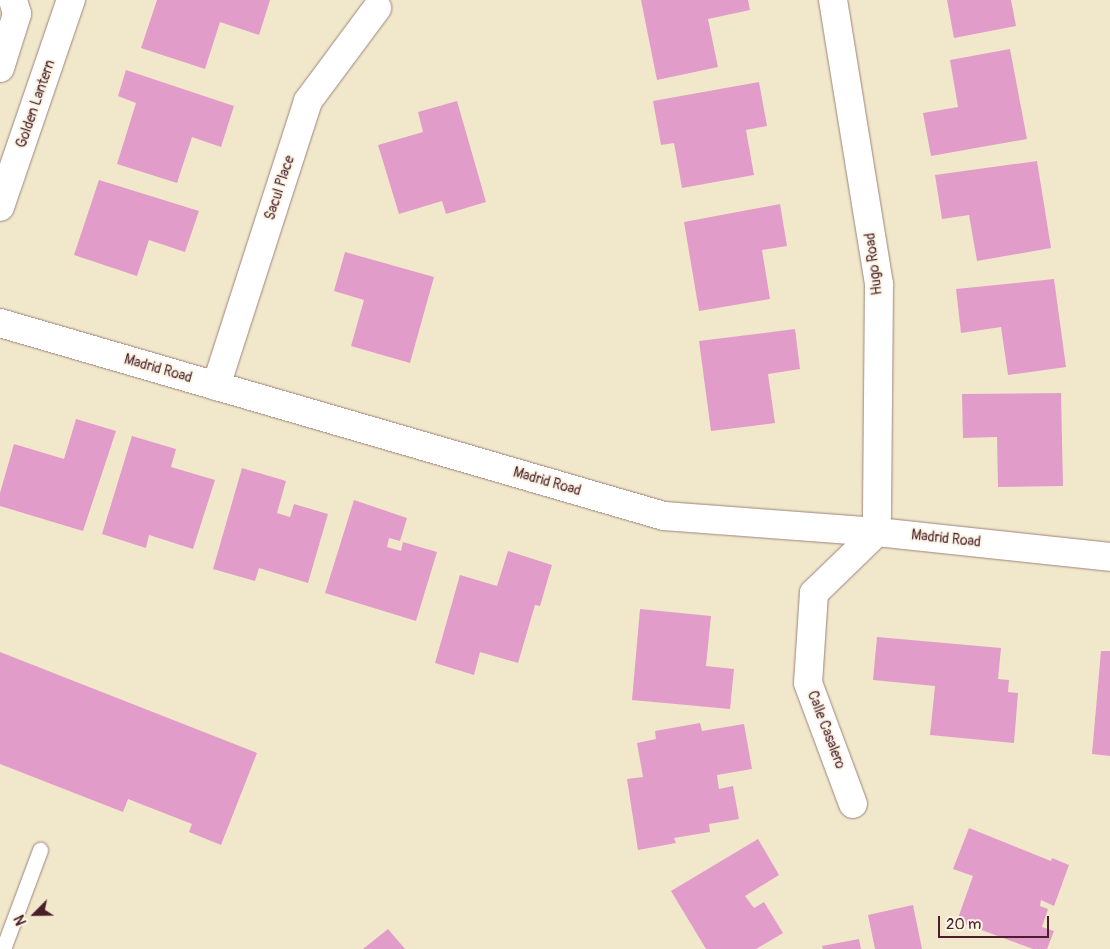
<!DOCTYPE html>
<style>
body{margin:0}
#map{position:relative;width:1110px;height:949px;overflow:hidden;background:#f1e8cc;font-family:Pangolin,sans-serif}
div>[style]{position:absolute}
.building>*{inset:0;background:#e29cc9}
.roads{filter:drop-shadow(0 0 1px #9e847c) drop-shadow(0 0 1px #9e847c)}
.lane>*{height:15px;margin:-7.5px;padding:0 7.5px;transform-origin:7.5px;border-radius:7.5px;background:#fff}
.street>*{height:28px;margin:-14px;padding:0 14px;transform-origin:14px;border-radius:14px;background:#fff}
.primary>*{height:28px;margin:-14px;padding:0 14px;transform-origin:14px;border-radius:14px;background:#fff}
span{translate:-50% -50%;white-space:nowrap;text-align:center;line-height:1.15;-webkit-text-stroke:4px #fcf5e5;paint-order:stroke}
.street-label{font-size:14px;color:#4a1f2b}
.north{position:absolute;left:10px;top:889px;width:50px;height:50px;-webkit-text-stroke:4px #fcf5e5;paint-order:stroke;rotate:247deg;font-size:14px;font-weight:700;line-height:20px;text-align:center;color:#4a1f2b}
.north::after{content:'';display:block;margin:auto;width:18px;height:22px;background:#4a1f2b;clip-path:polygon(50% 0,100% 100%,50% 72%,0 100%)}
.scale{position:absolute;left:938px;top:916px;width:111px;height:22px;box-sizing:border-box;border:2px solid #4a1f2b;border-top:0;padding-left:6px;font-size:15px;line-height:18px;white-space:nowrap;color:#4a1f2b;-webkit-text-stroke:4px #fcf5e5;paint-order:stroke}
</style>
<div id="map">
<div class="building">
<i style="clip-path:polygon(157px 0,270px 0,259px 35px,220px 22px,205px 69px,141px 48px)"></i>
<i style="clip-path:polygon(641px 0,748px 0,750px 10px,708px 19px,718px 67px,657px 80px)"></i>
<i style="clip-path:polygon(947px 0,1011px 0,1016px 26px,954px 38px)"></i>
<i style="clip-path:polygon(1010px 49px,1027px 139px,931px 156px,923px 113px,958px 107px,950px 60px)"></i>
<i style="clip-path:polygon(126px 70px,234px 106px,221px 147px,192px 137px,177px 183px,117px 164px,136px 103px,118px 96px)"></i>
<i style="clip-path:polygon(759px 82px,767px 126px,746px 130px,754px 175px,682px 188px,674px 143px,661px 145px,653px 101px)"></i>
<i style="clip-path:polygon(457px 101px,486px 202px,446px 214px,442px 201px,399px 214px,378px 145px,423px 132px,418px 112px)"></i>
<i style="clip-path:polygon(1037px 161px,1051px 248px,977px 261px,969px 215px,942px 219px,935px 175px)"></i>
<i style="clip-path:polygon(99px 180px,199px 211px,185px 252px,149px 240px,137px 276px,74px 255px)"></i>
<i style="clip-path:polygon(780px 204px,787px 246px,762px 250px,770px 299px,699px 311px,684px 222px)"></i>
<i style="clip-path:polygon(345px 252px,434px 277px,410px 363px,351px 346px,364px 300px,334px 291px)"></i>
<i style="clip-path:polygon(1054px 279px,1066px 367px,1008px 375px,1001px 327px,961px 333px,956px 289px)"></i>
<i style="clip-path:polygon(795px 329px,800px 369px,768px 374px,775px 423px,711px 431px,699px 341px)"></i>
<i style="clip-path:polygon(1061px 393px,1063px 486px,998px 487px,997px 437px,963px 438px,962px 394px)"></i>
<i style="clip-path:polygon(76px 419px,116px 431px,83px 531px,0 506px,0 493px,14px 444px,64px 459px)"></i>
<i style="clip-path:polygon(132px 436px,176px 449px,171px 467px,215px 480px,193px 549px,149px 535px,146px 548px,102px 534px)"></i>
<i style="clip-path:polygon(242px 468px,286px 481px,277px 513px,290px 517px,294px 504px,328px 514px,308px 583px,259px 568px,255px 581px,213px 569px)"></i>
<i style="clip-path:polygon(354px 500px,407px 518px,400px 541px,389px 538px,387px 547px,401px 551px,403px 542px,437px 552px,416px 621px,325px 593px)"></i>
<i style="clip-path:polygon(508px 551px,552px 565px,540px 606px,535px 605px,518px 663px,480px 652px,474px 675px,435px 663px,460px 575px,497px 586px)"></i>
<i style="clip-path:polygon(640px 609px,711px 616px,706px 666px,734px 669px,730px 709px,632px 700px)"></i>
<i style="clip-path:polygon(877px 637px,1001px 648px,998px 679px,1009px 680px,1008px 692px,1018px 693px,1014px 743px,930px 735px,935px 686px,873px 680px)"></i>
<i style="clip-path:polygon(1101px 651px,1110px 651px,1110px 756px,1092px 754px)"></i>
<i style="clip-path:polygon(0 652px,257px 753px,221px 845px,189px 832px,192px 824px,128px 799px,123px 812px,0 764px)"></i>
<i style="clip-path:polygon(700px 723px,702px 731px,744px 724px,752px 769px,717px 775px,719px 789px,733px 786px,739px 819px,709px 824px,710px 832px,674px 838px,676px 843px,638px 850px,627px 779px,643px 777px,637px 743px,656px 739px,655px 731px)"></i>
<i style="clip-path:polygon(969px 828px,1051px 861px,1052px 858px,1069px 865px,1054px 906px,1041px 900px,1040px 906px,1048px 909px,1042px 927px,1054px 931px,1047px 949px,1033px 949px,957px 921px,973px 876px,953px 869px)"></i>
<i style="clip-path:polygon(758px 839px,779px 875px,745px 896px,754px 908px,764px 902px,783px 933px,756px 949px,706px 949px,671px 891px)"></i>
<i style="clip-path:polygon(913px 905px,922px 949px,875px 949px,868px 915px)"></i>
<i style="clip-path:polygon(388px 929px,405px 949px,363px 949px)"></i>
<i style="clip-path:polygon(859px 939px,861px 949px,823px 949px,822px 946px)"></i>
</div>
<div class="roads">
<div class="lane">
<i style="left:3px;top:949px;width:106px;rotate:-69.5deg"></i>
</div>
<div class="street">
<i style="left:833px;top:0;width:288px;rotate:80.8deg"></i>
<i style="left:879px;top:284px;width:248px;rotate:90.5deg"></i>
<i style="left:877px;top:532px;width:88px;rotate:135.9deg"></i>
<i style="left:814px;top:593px;width:90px;rotate:93.8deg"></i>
<i style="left:808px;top:683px;width:129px;rotate:69.6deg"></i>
<i style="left:0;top:323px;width:691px;rotate:16.21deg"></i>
<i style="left:664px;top:516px;width:214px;rotate:4.3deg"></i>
<i style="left:877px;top:532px;width:234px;rotate:6.1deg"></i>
<i style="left:216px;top:386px;width:299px;rotate:-72.1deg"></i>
<i style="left:308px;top:101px;width:116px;rotate:-53.4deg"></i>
</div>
<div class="primary">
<i style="left:0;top:68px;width:57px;rotate:-72.5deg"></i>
<i style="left:17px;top:14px;width:15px;rotate:-106deg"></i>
<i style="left:0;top:207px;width:219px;rotate:-71.1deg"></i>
</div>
</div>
<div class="street-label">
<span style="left:36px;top:104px;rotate:-71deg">Golden Lantern</span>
<span style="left:280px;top:188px;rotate:-72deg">Sacul Place</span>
<span style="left:874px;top:264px;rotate:-97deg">Hugo Road</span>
<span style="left:158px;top:369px;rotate:16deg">Madrid Road</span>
<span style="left:547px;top:482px;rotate:16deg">Madrid Road</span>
<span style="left:946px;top:539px;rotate:6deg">Madrid Road</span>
<span style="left:826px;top:730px;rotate:69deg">Calle Casalero</span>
</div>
<div class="north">N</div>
<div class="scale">20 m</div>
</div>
